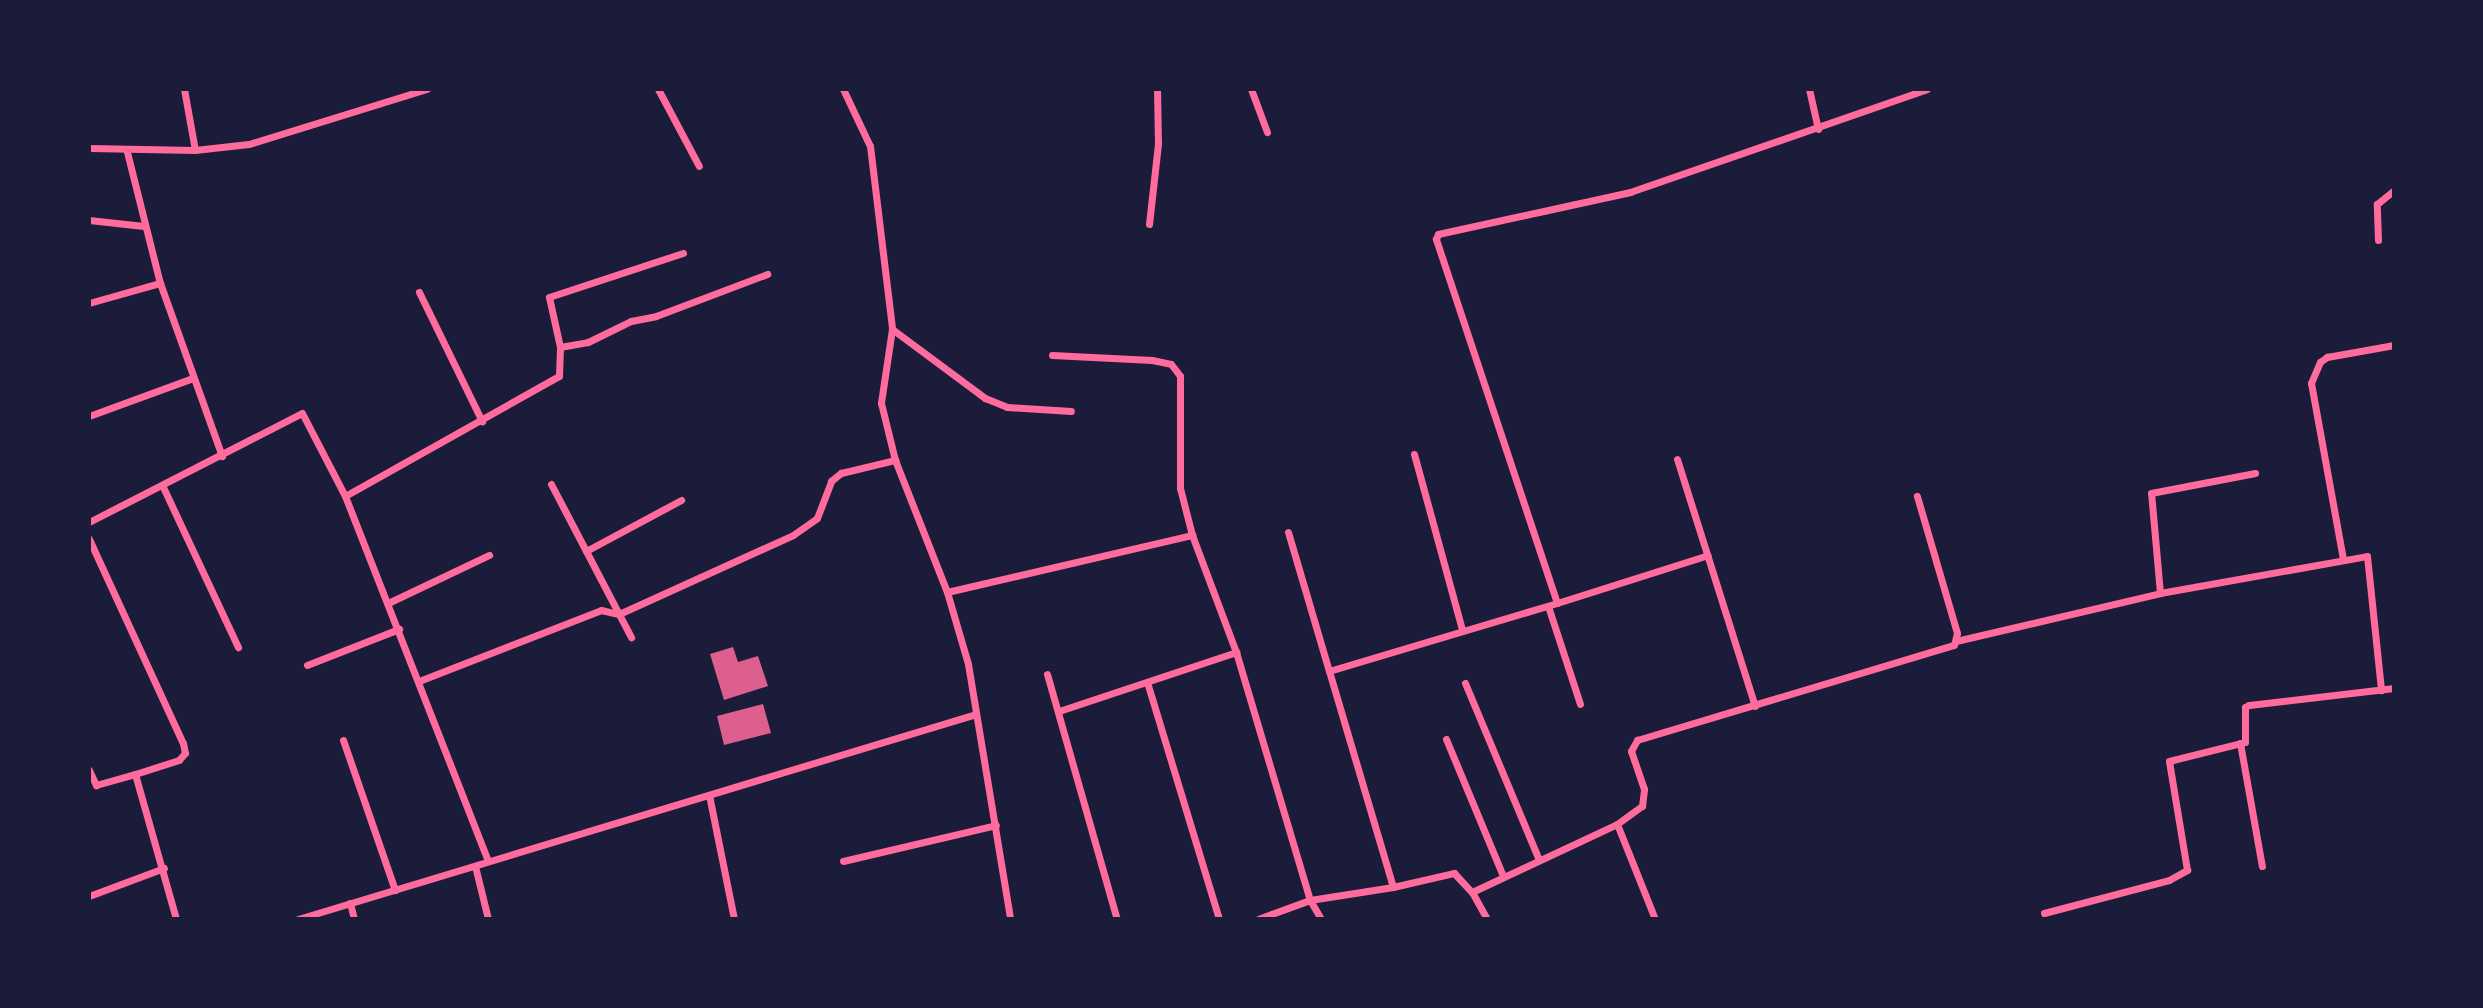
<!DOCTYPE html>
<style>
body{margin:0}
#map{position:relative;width:2483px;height:1008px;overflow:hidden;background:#1b1b3a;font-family:Lato,sans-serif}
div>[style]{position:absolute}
.building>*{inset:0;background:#dd5f8e}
.minor>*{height:7px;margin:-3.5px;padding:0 3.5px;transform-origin:3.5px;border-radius:3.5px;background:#ff6b9d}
span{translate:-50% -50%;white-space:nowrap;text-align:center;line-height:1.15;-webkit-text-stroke:5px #1b1b3a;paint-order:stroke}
.frame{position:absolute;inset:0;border:91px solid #1b1b3a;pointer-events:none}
</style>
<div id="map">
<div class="building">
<i style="clip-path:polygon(733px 647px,738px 662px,758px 656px,768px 686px,724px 700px,710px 654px)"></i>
<i style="clip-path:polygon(763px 704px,771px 733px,724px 745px,717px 716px)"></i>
</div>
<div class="minor">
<i style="left:184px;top:89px;width:62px;rotate:79.8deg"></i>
<i style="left:658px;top:89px;width:87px;rotate:62deg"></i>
<i style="left:843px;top:89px;width:63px;rotate:64.7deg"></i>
<i style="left:870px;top:146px;width:184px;rotate:83.1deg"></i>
<i style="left:892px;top:329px;width:75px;rotate:98.5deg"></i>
<i style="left:881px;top:403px;width:59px;rotate:76.2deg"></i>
<i style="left:895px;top:460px;width:142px;rotate:68.5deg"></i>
<i style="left:947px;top:592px;width:75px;rotate:73.7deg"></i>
<i style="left:968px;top:664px;width:258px;rotate:80.6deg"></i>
<i style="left:1251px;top:89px;width:46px;rotate:69.6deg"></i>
<i style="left:1809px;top:89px;width:41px;rotate:77.3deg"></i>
<i style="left:89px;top:148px;width:106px;rotate:1.1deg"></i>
<i style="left:195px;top:150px;width:54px;rotate:-6.3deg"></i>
<i style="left:249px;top:144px;width:186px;rotate:-17.2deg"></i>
<i style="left:127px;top:152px;width:135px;rotate:75.9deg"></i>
<i style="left:160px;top:283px;width:184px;rotate:70.3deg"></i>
<i style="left:89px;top:220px;width:55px;rotate:6.2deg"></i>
<i style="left:1149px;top:224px;width:81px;rotate:-83.6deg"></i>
<i style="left:1158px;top:144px;width:55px;rotate:-91deg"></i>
<i style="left:2378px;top:240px;width:36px;rotate:-92deg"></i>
<i style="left:2377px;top:204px;width:22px;rotate:-39deg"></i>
<i style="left:419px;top:292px;width:144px;rotate:64deg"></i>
<i style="left:89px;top:303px;width:74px;rotate:-15.7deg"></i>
<i style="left:892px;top:329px;width:116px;rotate:36.6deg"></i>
<i style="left:985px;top:398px;width:24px;rotate:22deg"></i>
<i style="left:1007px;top:407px;width:64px;rotate:3.6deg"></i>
<i style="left:560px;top:347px;width:28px;rotate:-10deg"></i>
<i style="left:588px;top:342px;width:48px;rotate:-26deg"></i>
<i style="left:631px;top:321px;width:25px;rotate:-11deg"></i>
<i style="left:656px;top:316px;width:119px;rotate:-20.7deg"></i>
<i style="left:1052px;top:355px;width:100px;rotate:2.9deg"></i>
<i style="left:1152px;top:360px;width:19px;rotate:12deg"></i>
<i style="left:1171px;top:364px;width:15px;rotate:53deg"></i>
<i style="left:1180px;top:376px;width:112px;rotate:90deg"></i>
<i style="left:1180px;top:488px;width:49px;rotate:75.7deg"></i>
<i style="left:89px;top:416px;width:111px;rotate:-20.1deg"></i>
<i style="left:1414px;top:454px;width:182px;rotate:74.7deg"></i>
<i style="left:1677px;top:459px;width:259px;rotate:72.5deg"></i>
<i style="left:551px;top:484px;width:173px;rotate:62.4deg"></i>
<i style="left:163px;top:487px;width:177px;rotate:64.9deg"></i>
<i style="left:345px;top:496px;width:245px;rotate:-29.3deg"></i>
<i style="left:559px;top:376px;width:29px;rotate:-88deg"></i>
<i style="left:560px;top:347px;width:51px;rotate:-102.4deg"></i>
<i style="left:549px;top:297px;width:141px;rotate:-18.2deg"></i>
<i style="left:89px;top:522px;width:239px;rotate:-27.1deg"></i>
<i style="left:302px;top:413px;width:93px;rotate:62.6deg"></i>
<i style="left:345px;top:496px;width:392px;rotate:68.6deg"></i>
<i style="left:1288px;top:532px;width:145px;rotate:73.6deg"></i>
<i style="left:89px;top:539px;width:225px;rotate:65.3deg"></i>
<i style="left:183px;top:743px;width:10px;rotate:79deg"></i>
<i style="left:185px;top:753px;width:9px;rotate:131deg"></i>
<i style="left:179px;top:760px;width:46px;rotate:162.3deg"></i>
<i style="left:586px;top:551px;width:108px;rotate:-28.2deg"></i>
<i style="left:2343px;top:559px;width:179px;rotate:-100.3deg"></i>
<i style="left:2311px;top:383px;width:23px;rotate:-67deg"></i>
<i style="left:2320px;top:362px;width:9px;rotate:-36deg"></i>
<i style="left:2327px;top:357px;width:68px;rotate:-10.2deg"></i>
<i style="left:947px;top:592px;width:252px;rotate:-13.1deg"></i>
<i style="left:1192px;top:535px;width:125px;rotate:69.4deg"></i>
<i style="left:1236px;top:652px;width:259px;rotate:73.4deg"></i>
<i style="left:1310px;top:900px;width:22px;rotate:60deg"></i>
<i style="left:2160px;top:593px;width:100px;rotate:-95.1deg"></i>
<i style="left:2151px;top:493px;width:106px;rotate:-10.9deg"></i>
<i style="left:388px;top:603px;width:112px;rotate:-25.4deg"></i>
<i style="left:1557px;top:603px;width:158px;rotate:-17.6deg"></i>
<i style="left:1548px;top:606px;width:103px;rotate:71.9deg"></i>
<i style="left:1956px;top:641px;width:210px;rotate:-13.2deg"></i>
<i style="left:2160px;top:593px;width:210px;rotate:-10.1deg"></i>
<i style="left:2367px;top:556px;width:135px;rotate:84deg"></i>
<i style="left:307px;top:665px;width:99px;rotate:-21.4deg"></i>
<i style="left:1047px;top:674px;width:255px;rotate:74.1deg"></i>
<i style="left:419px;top:681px;width:195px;rotate:-21.3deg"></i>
<i style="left:601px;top:610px;width:18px;rotate:13deg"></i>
<i style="left:619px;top:614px;width:191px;rotate:-24.4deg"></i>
<i style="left:793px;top:535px;width:29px;rotate:-35deg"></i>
<i style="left:817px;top:518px;width:40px;rotate:-69deg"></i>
<i style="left:831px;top:481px;width:13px;rotate:-39deg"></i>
<i style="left:841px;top:473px;width:56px;rotate:-13.5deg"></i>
<i style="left:1147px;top:682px;width:248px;rotate:73.1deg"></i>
<i style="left:1465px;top:683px;width:192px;rotate:67.3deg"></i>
<i style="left:1059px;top:711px;width:187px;rotate:-18.4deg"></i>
<i style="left:1446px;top:739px;width:148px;rotate:67.4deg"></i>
<i style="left:343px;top:740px;width:159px;rotate:70.9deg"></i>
<i style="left:2240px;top:743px;width:125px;rotate:79.9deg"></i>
<i style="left:89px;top:770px;width:17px;rotate:65deg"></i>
<i style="left:96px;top:785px;width:41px;rotate:-15.8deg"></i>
<i style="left:135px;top:774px;width:151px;rotate:74.2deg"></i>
<i style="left:709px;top:795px;width:126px;rotate:78.6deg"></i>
<i style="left:1617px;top:824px;width:102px;rotate:68.2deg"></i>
<i style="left:843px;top:861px;width:157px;rotate:-13.2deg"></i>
<i style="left:475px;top:866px;width:55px;rotate:76.2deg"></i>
<i style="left:1393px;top:887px;width:63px;rotate:-12.9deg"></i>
<i style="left:1454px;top:873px;width:26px;rotate:47deg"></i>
<i style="left:1472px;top:892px;width:31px;rotate:61deg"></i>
<i style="left:1472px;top:892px;width:160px;rotate:-25.1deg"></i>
<i style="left:1617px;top:824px;width:31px;rotate:-36deg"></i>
<i style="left:1642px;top:806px;width:17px;rotate:-83deg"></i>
<i style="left:1644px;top:789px;width:40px;rotate:-108.9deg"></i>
<i style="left:1631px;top:751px;width:13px;rotate:-61deg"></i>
<i style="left:1637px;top:740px;width:331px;rotate:-16.7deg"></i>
<i style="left:1954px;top:645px;width:12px;rotate:-76deg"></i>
<i style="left:1957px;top:633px;width:143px;rotate:-106.3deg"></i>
<i style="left:89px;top:896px;width:80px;rotate:-20.5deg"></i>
<i style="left:350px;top:903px;width:16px;rotate:76deg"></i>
<i style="left:2044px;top:913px;width:129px;rotate:-14.8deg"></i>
<i style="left:2169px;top:880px;width:21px;rotate:-29deg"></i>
<i style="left:2187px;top:870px;width:110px;rotate:-99.4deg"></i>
<i style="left:2169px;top:761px;width:78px;rotate:-14deg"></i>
<i style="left:2245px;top:742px;width:35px;rotate:-90deg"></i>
<i style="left:2245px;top:707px;width:4px;rotate:-27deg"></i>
<i style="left:2249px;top:705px;width:146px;rotate:-6.7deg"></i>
<i style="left:298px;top:919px;width:708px;rotate:-16.82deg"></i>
<i style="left:1258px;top:919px;width:55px;rotate:-20.1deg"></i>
<i style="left:1310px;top:900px;width:84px;rotate:-8.9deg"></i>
<i style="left:1393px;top:887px;width:225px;rotate:-106.5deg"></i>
<i style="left:1329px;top:671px;width:238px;rotate:-16.6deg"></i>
<i style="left:1557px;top:603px;width:384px;rotate:-108.4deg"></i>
<i style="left:1436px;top:239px;width:5px;rotate:-68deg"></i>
<i style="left:1438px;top:234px;width:197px;rotate:-12.3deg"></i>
<i style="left:1630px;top:192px;width:314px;rotate:-19.1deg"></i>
</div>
<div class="frame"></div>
</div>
